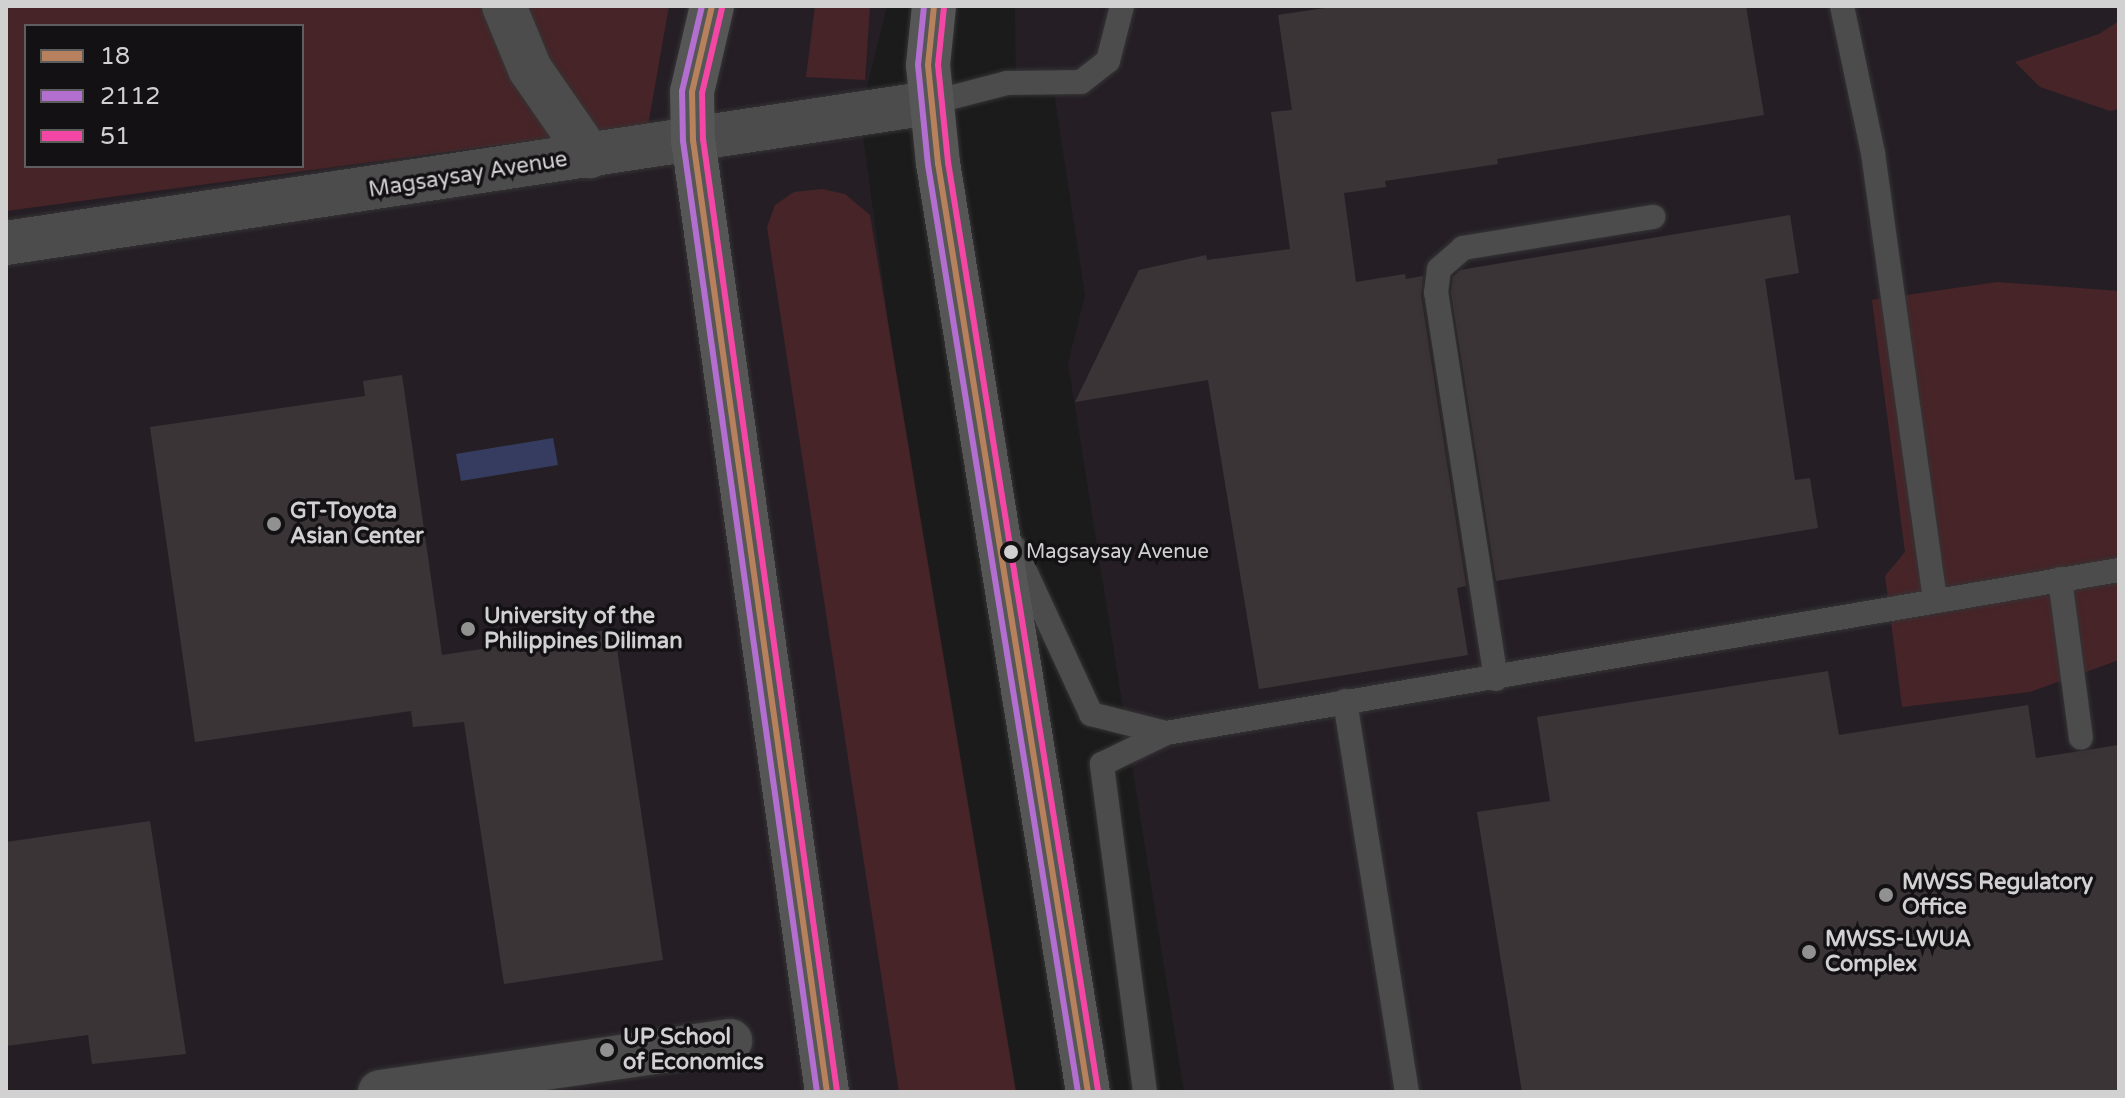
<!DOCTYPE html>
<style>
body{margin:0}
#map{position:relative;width:2125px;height:1098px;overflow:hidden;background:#1b1b1b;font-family:"Varela Round",sans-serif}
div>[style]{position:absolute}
.built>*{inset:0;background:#251f25}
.green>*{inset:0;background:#472428}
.water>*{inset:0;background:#353c60}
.building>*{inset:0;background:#3b3437}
.roads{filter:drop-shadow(0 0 2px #353435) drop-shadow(0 0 2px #353435)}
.service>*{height:24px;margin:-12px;padding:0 12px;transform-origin:12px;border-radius:12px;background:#4c4c4c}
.minor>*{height:44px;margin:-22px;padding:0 22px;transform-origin:22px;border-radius:22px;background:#4c4c4c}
.primary>*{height:44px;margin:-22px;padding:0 22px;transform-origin:22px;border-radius:22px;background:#565656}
.bus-1>*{height:6px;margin:-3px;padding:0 3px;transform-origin:3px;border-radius:3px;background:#b6815c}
.bus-2>*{height:6px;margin:-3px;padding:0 3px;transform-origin:3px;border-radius:3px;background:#b36fd0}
.bus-3>*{height:6px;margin:-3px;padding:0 3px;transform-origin:3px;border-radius:3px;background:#f346a5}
.dots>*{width:22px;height:22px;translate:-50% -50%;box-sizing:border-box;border:4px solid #131113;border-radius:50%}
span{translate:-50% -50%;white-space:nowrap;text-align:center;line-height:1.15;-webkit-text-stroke:7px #131113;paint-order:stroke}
.bus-label{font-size:20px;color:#d2d1d2}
.left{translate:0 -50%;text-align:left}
.street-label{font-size:22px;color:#d2d1d2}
.poi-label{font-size:22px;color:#d2d1d2;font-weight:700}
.frame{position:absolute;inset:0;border:8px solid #d2d1d2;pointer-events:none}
.legend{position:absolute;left:24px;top:24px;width:280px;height:144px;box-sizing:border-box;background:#131113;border:2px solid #5f5e5f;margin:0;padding:10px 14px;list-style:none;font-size:24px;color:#d2d1d2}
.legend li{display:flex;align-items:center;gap:16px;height:40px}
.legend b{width:40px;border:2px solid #5f5e5f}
</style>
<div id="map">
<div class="built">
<i style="clip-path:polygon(evenodd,6px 6px,887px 6px,860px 114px,993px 1092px,6px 1092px,6px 6px,26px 26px,302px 26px,302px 166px,26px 166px,26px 26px)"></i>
<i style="clip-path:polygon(1015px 6px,2119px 6px,2119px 1092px,1184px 1092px,1068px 363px,1085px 295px,1053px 86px,1016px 91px)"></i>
</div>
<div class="green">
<i style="clip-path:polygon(evenodd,6px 6px,669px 6px,648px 125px,6px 211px,6px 6px,26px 26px,302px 26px,302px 166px,26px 166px,26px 26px)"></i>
<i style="clip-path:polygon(815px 6px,870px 6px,865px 80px,806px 77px)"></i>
<i style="clip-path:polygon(2119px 21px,2119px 109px,2110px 111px,2040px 87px,2015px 62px,2099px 34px)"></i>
<i style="clip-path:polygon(822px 189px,845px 194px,870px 215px,1016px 1092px,899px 1092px,767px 227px,775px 205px,794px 192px)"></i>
<i style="clip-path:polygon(1997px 282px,2119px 291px,2119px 660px,2030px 692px,1902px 707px,1885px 576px,1905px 552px,1872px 300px)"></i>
</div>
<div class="water">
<i style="clip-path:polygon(553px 438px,558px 465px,461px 481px,456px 454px)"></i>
</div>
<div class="building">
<i style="clip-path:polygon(1338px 6px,1746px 6px,1764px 115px,1497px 159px,1498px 164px,1385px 181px,1386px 187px,1344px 193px,1356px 282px,1405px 274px,1406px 279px,1423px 276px,1421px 295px,1466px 586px,1457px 588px,1468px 655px,1259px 689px,1208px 380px,1075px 402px,1139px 270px,1206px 255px,1207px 260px,1290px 249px,1271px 112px,1292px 110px,1278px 15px)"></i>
<i style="clip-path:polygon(1790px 215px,1799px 273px,1765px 279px,1795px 480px,1810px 478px,1818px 528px,1496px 581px,1451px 293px,1453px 277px,1460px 270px)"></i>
<i style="clip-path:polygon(402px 375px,442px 655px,614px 629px,663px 960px,504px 984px,464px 722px,413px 727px,411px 711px,195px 742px,150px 427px,365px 396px,363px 381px)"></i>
<i style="clip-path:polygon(1828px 671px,1839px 735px,2028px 705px,2036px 758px,2119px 745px,2119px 1092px,1522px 1092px,1477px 812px,1550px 801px,1537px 717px)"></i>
<i style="clip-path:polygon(150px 821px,186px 1054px,92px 1064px,88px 1035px,6px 1046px,6px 842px)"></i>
</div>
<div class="roads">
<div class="service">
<i style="left:1842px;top:6px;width:150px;rotate:78.1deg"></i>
<i style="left:1873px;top:153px;width:450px;rotate:82.1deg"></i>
<i style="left:930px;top:103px;width:80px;rotate:-14.6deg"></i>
<i style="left:1007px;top:83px;width:74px;rotate:-0.8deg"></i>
<i style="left:1081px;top:82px;width:34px;rotate:-38deg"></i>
<i style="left:1108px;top:61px;width:57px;rotate:-75.7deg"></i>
<i style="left:1014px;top:547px;width:184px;rotate:65.2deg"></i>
<i style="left:1091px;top:714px;width:77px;rotate:14.2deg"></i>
<i style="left:2060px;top:579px;width:160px;rotate:82.5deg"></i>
<i style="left:1496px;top:679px;width:391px;rotate:-98.8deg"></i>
<i style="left:1436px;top:293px;width:24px;rotate:-83deg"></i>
<i style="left:1439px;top:269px;width:32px;rotate:-41deg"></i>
<i style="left:1463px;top:248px;width:193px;rotate:-9.3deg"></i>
<i style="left:1345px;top:701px;width:396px;rotate:81deg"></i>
<i style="left:1145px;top:1092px;width:331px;rotate:-97.5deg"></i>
<i style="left:1102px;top:764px;width:71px;rotate:-25.8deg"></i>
<i style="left:1166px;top:733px;width:967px;rotate:-9.71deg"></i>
</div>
<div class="minor">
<i style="left:504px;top:6px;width:68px;rotate:67.6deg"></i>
<i style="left:530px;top:69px;width:106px;rotate:55.4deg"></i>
<i style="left:6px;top:243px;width:935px;rotate:-8.62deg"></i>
<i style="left:380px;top:1092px;width:354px;rotate:-8.3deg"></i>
</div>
<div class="primary">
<i style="left:712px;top:6px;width:88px;rotate:103.1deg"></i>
<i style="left:692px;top:92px;width:48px;rotate:88.8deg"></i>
<i style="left:693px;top:140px;width:961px;rotate:81.99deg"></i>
<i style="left:934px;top:6px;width:59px;rotate:95.8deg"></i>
<i style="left:928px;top:65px;width:99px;rotate:84.2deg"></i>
<i style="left:938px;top:163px;width:941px;rotate:80.83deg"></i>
</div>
</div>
<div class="bus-1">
<i style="left:712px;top:6px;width:88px;rotate:103.1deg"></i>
<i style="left:692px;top:92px;width:48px;rotate:88.8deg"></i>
<i style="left:693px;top:140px;width:961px;rotate:81.99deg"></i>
<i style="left:934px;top:6px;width:59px;rotate:95.8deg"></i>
<i style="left:928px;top:65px;width:99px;rotate:84.2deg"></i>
<i style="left:938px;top:163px;width:941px;rotate:80.83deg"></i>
</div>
<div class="bus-2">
<i style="left:702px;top:6px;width:87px;rotate:103.2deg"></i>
<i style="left:682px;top:91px;width:50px;rotate:88.9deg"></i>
<i style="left:683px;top:141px;width:960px;rotate:81.98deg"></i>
<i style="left:924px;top:6px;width:59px;rotate:95.8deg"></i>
<i style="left:918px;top:65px;width:100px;rotate:84.3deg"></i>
<i style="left:928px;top:165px;width:939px;rotate:80.81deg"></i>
</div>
<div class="bus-3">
<i style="left:944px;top:7px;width:58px;rotate:95.9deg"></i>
<i style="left:938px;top:65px;width:98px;rotate:84.1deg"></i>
<i style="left:948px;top:162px;width:940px;rotate:80.82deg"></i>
<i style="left:722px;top:8px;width:87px;rotate:103.2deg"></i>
<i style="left:702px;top:93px;width:46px;rotate:88.8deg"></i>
<i style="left:703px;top:139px;width:961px;rotate:81.99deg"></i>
</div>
<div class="dots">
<i style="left:274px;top:524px;background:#929192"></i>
<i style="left:1011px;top:552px;background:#d2d1d2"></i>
<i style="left:468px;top:629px;background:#929192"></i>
<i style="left:1886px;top:895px;background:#929192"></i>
<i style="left:1809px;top:952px;background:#929192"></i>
<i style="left:607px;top:1050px;background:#929192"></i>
</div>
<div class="bus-label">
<span class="left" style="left:1026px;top:552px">Magsaysay Avenue</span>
</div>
<div class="street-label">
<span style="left:468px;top:175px;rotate:-9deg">Magsaysay Avenue</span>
</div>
<div class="poi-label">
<span class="left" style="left:290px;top:524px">GT-Toyota<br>Asian Center</span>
<span class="left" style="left:484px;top:629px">University of the<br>Philippines Diliman</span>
<span class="left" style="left:1902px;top:895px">MWSS Regulatory<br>Office</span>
<span class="left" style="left:1825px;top:952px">MWSS-LWUA<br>Complex</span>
<span class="left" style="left:623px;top:1050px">UP School<br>of Economics</span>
</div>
<div class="frame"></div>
<ul class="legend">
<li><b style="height:10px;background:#b6815c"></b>18</li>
<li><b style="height:10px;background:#b36fd0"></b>2112</li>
<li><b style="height:10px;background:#f346a5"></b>51</li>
</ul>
</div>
